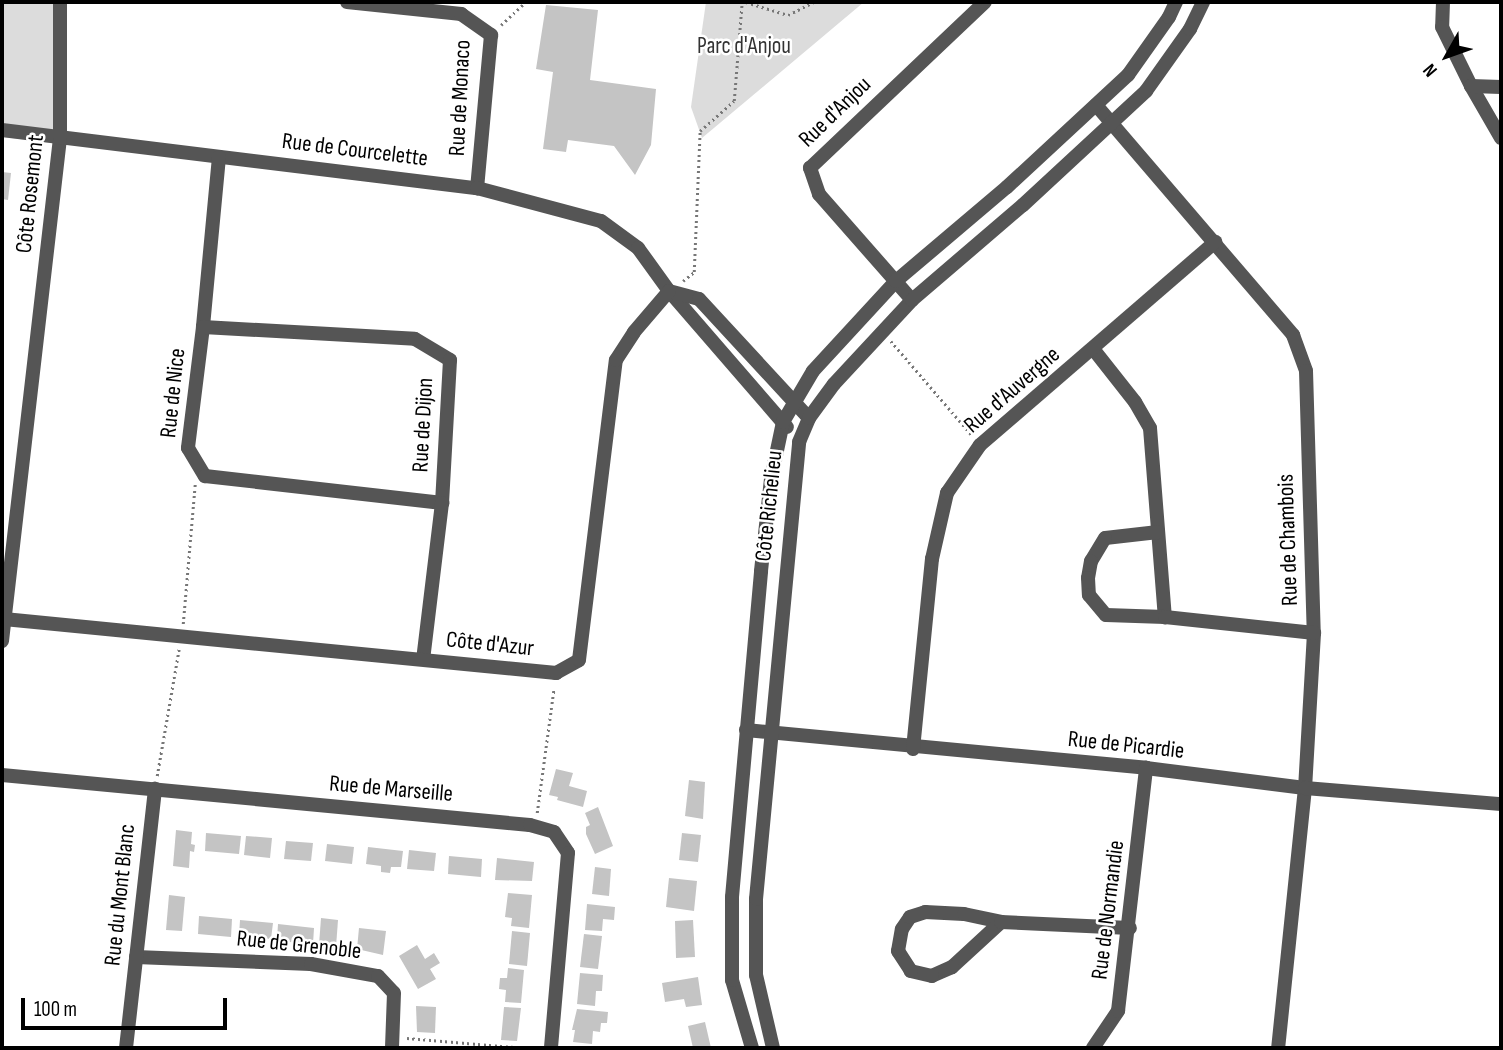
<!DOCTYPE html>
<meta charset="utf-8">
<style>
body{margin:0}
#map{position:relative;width:1503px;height:1050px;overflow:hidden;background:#fff;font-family:"Sofia Sans Condensed",sans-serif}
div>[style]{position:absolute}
.green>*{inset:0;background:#dcdcdc}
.building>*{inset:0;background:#c4c4c4}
.path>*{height:2.5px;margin-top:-1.25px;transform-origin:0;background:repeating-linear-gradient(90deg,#777 0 2px,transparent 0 5.5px)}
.minor>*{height:14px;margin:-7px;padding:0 7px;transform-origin:7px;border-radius:7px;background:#555}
span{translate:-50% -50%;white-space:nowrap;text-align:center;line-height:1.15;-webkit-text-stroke:5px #fff;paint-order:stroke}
.park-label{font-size:23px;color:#333}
.street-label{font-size:23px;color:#000}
.frame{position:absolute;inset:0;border:4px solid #000;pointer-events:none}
.north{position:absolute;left:1412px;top:21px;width:70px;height:70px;-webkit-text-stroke:5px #fff;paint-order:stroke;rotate:230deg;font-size:19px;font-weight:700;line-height:28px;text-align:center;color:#000}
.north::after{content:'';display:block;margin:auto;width:24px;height:32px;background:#000;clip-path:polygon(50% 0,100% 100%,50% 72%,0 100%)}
.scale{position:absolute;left:21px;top:998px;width:206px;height:32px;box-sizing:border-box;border:4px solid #000;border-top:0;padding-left:9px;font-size:21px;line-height:24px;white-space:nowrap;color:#000;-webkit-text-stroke:5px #fff;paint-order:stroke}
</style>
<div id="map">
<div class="green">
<i style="clip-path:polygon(2px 2px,57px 2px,59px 143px,2px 137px)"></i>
<i style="clip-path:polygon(706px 2px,864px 2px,702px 138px,691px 107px)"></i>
</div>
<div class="building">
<i style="clip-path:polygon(546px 5px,598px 10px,590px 80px,656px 89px,651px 145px,635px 175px,614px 146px,568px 140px,566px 152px,543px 149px,553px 72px,536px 69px)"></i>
<i style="clip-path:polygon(2px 172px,11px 173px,8px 200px,2px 199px)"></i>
<i style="clip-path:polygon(556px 769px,573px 773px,569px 786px,587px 791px,583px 807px,557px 800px,558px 797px,549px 795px)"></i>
<i style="clip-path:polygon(689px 780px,705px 782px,703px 819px,685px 816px)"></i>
<i style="clip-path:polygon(598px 807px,613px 846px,595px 854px,586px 834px,586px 827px,590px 825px,585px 813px)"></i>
<i style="clip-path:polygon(176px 830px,192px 832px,191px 844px,195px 845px,194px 852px,190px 851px,189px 868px,173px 866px)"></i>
<i style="clip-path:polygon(206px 833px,241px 836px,239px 854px,205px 851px)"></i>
<i style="clip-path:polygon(682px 833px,701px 835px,698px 862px,679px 860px)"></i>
<i style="clip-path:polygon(246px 836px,272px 838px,270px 858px,244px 855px)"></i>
<i style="clip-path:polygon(286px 841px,313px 843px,311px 861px,284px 859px)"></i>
<i style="clip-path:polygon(327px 844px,354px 847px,352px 864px,325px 861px)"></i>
<i style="clip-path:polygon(368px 847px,403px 851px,401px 867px,391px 867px,390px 873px,381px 872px,381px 866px,366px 864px)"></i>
<i style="clip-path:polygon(409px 850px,436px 853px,434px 871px,407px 869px)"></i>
<i style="clip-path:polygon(449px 856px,482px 859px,481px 877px,448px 874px)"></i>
<i style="clip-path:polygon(497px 858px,534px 862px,532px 881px,495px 880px)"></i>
<i style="clip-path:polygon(595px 867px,611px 869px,609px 896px,592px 894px)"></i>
<i style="clip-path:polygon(669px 878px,697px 881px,694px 911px,666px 907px)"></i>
<i style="clip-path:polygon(508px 893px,532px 895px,529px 928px,511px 926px,512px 918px,505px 917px)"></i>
<i style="clip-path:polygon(169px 895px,185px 897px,182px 931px,166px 930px)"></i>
<i style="clip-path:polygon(587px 904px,615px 907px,614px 920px,603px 919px,602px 931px,585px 930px)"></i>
<i style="clip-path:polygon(199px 916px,232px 919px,231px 937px,198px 934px)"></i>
<i style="clip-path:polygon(321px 918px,338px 920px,336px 947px,319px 945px)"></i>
<i style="clip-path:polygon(240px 920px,273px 923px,271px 939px,239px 936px)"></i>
<i style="clip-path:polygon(693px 920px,695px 957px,676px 958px,675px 921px)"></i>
<i style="clip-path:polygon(278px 924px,314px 928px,313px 944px,277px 941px)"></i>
<i style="clip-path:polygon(359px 928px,386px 931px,383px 955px,357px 949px)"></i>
<i style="clip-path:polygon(512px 931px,530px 933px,527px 966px,509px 964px)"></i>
<i style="clip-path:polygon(584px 934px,602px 936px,598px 969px,580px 967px)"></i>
<i style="clip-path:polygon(417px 945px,425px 959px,434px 953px,440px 963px,430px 969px,436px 979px,418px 989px,399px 956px)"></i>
<i style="clip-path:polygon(508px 968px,524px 970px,521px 1003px,505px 1002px,506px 990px,499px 989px,500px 978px,507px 978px)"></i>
<i style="clip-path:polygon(580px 973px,603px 975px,602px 991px,596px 991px,595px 1006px,577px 1004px)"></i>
<i style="clip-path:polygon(698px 977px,702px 1005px,686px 1007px,684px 999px,665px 1002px,662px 983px)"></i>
<i style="clip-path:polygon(416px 1006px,436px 1007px,435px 1033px,417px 1032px)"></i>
<i style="clip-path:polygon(504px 1007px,521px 1008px,517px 1041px,501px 1040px)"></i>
<i style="clip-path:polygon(577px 1009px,608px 1012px,607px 1023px,601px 1023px,600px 1032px,593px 1031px,592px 1044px,573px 1042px,575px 1030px,572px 1030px)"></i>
<i style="clip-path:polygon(705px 1022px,711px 1048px,693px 1048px,688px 1026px)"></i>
</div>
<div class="path">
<i style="left:746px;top:2px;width:44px;rotate:17.2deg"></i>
<i style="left:788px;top:15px;width:29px;rotate:-27deg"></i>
<i style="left:501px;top:25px;width:34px;rotate:-43deg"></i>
<i style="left:683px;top:281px;width:14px;rotate:-39deg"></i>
<i style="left:694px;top:272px;width:141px;rotate:-87.6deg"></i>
<i style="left:700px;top:131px;width:45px;rotate:-41.4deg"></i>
<i style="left:734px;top:101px;width:99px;rotate:-85.4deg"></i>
<i style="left:891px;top:341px;width:123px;rotate:49.3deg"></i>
<i style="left:183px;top:624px;width:141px;rotate:-85.1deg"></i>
<i style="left:157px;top:776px;width:130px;rotate:-80.2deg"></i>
<i style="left:537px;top:813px;width:126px;rotate:-82.3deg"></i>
<i style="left:407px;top:1038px;width:120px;rotate:4.8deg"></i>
</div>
<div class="minor">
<i style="left:347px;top:2px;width:115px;rotate:6deg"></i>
<i style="left:461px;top:14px;width:37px;rotate:35deg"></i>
<i style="left:491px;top:35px;width:154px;rotate:95.2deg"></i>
<i style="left:1443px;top:2px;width:25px;rotate:92deg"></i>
<i style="left:1442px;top:27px;width:66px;rotate:63.8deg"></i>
<i style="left:1471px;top:86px;width:60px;rotate:60deg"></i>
<i style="left:1471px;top:86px;width:30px;rotate:2deg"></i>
<i style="left:1096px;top:105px;width:303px;rotate:49.4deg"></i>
<i style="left:1293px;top:335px;width:38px;rotate:70deg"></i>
<i style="left:1306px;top:371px;width:262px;rotate:88.3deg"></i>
<i style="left:1314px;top:633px;width:155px;rotate:93.3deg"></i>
<i style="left:1305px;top:788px;width:261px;rotate:95.9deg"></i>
<i style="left:2px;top:130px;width:479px;rotate:7deg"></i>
<i style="left:477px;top:188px;width:128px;rotate:14.9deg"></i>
<i style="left:601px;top:221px;width:46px;rotate:36.1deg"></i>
<i style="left:638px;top:248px;width:53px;rotate:54.2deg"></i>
<i style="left:669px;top:291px;width:180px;rotate:49.1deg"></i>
<i style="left:219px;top:157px;width:171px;rotate:95.4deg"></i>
<i style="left:203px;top:327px;width:122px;rotate:97.1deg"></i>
<i style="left:188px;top:448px;width:33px;rotate:59deg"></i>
<i style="left:205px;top:476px;width:239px;rotate:6.5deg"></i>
<i style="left:669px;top:291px;width:31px;rotate:15deg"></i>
<i style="left:699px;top:299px;width:162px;rotate:47.3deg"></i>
<i style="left:912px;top:300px;width:141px;rotate:-131.3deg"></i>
<i style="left:819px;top:194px;width:28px;rotate:-109deg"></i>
<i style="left:810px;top:168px;width:241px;rotate:-43.5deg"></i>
<i style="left:203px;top:327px;width:212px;rotate:3.2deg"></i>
<i style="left:415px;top:339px;width:41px;rotate:31deg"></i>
<i style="left:450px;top:360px;width:143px;rotate:93.2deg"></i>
<i style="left:442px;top:503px;width:157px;rotate:96.9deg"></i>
<i style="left:1094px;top:350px;width:66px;rotate:51.7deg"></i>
<i style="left:1135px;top:402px;width:30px;rotate:60deg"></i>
<i style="left:1150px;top:428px;width:190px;rotate:85.5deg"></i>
<i style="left:1158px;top:532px;width:53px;rotate:173.5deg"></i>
<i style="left:1105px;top:538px;width:27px;rotate:121deg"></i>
<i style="left:1091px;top:561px;width:17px;rotate:100deg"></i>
<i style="left:1088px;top:578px;width:17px;rotate:87deg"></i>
<i style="left:1089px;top:595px;width:26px;rotate:50deg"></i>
<i style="left:1106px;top:615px;width:59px;rotate:1.9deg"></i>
<i style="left:1165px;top:617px;width:150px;rotate:6.1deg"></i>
<i style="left:4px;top:619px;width:555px;rotate:5.59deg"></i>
<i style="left:556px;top:673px;width:26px;rotate:-29deg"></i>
<i style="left:579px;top:660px;width:302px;rotate:-83deg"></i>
<i style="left:616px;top:360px;width:33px;rotate:-57deg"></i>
<i style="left:634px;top:332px;width:54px;rotate:-49.5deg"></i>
<i style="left:2px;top:641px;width:506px;rotate:-83.42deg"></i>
<i style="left:60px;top:138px;width:136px;rotate:-90deg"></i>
<i style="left:746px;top:730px;width:402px;rotate:5.4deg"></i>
<i style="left:1146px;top:768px;width:160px;rotate:7.2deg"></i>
<i style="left:1305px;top:788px;width:197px;rotate:4.7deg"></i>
<i style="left:913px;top:749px;width:191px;rotate:-84.3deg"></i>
<i style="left:932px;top:559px;width:68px;rotate:-77.2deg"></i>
<i style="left:947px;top:493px;width:58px;rotate:-55.5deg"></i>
<i style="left:980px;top:445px;width:311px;rotate:-40.8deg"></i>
<i style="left:2px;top:775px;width:530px;rotate:5.41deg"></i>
<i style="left:530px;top:825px;width:25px;rotate:16deg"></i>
<i style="left:554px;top:832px;width:25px;rotate:56deg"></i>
<i style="left:568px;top:853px;width:196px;rotate:95deg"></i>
<i style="left:925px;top:912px;width:39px;rotate:3deg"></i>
<i style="left:964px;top:914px;width:38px;rotate:12deg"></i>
<i style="left:1001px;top:922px;width:67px;rotate:137.4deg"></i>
<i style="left:952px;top:967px;width:22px;rotate:156deg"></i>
<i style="left:932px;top:976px;width:22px;rotate:-167deg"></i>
<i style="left:911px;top:971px;width:24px;rotate:-123deg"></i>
<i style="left:898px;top:951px;width:22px;rotate:-80deg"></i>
<i style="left:902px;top:929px;width:14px;rotate:-56deg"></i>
<i style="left:910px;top:917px;width:16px;rotate:-18deg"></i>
<i style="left:1001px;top:922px;width:129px;rotate:2.7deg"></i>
<i style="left:136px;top:957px;width:175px;rotate:2.3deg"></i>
<i style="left:311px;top:964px;width:68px;rotate:10.2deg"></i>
<i style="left:378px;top:976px;width:23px;rotate:47deg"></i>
<i style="left:394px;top:993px;width:55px;rotate:92.1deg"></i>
<i style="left:126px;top:1048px;width:261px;rotate:-83.6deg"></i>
<i style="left:752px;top:1048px;width:71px;rotate:-106.4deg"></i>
<i style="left:732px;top:980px;width:83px;rotate:-90deg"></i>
<i style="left:732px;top:897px;width:327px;rotate:-84.9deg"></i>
<i style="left:761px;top:571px;width:93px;rotate:-83.8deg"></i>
<i style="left:771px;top:479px;width:58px;rotate:-78.1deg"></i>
<i style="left:783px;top:422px;width:59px;rotate:-59.5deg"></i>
<i style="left:813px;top:371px;width:122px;rotate:-47.3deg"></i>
<i style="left:896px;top:281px;width:145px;rotate:-40.3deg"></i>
<i style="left:1007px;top:187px;width:165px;rotate:-42.8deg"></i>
<i style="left:1128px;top:75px;width:71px;rotate:-54.7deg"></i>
<i style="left:1169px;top:17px;width:17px;rotate:-65deg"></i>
<i style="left:773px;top:1048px;width:75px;rotate:-103.1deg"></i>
<i style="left:756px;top:975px;width:76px;rotate:-90deg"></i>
<i style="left:756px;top:899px;width:459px;rotate:-84.6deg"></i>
<i style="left:799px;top:442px;width:26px;rotate:-67deg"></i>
<i style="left:809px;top:418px;width:42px;rotate:-53.7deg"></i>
<i style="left:834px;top:384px;width:115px;rotate:-47.1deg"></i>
<i style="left:912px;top:300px;width:146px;rotate:-40.6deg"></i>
<i style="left:1023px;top:205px;width:168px;rotate:-42.8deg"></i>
<i style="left:1146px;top:91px;width:76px;rotate:-54.6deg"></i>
<i style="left:1190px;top:29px;width:30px;rotate:-64deg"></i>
<i style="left:1093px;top:1048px;width:45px;rotate:-56deg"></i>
<i style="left:1118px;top:1011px;width:245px;rotate:-83.4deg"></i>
</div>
<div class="park-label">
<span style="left:744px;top:46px">Parc d'Anjou</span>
</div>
<div class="street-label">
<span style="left:460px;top:98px;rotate:-87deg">Rue de Monaco</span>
<span style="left:835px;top:112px;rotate:-44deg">Rue d'Anjou</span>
<span style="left:355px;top:150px;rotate:7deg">Rue de Courcelette</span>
<span style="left:30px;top:194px;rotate:-84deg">Côte Rosemont</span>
<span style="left:1012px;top:390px;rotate:-41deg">Rue d'Auvergne</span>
<span style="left:173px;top:393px;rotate:-84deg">Rue de Nice</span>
<span style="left:423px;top:425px;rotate:-87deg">Rue de Dijon</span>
<span style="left:769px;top:506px;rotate:-84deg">Côte Richelieu</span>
<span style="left:1288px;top:540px;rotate:-92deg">Rue de Chambois</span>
<span style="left:490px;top:644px;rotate:6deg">Côte d'Azur</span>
<span style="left:1126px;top:745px;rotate:6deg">Rue de Picardie</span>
<span style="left:391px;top:789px;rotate:5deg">Rue de Marseille</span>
<span style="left:120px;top:895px;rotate:-84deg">Rue du Mont Blanc</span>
<span style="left:1108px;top:910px;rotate:-83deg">Rue de Normandie</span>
<span style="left:299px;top:945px;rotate:6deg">Rue de Grenoble</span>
</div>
<div class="frame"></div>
<div class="north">N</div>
<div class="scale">100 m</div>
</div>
